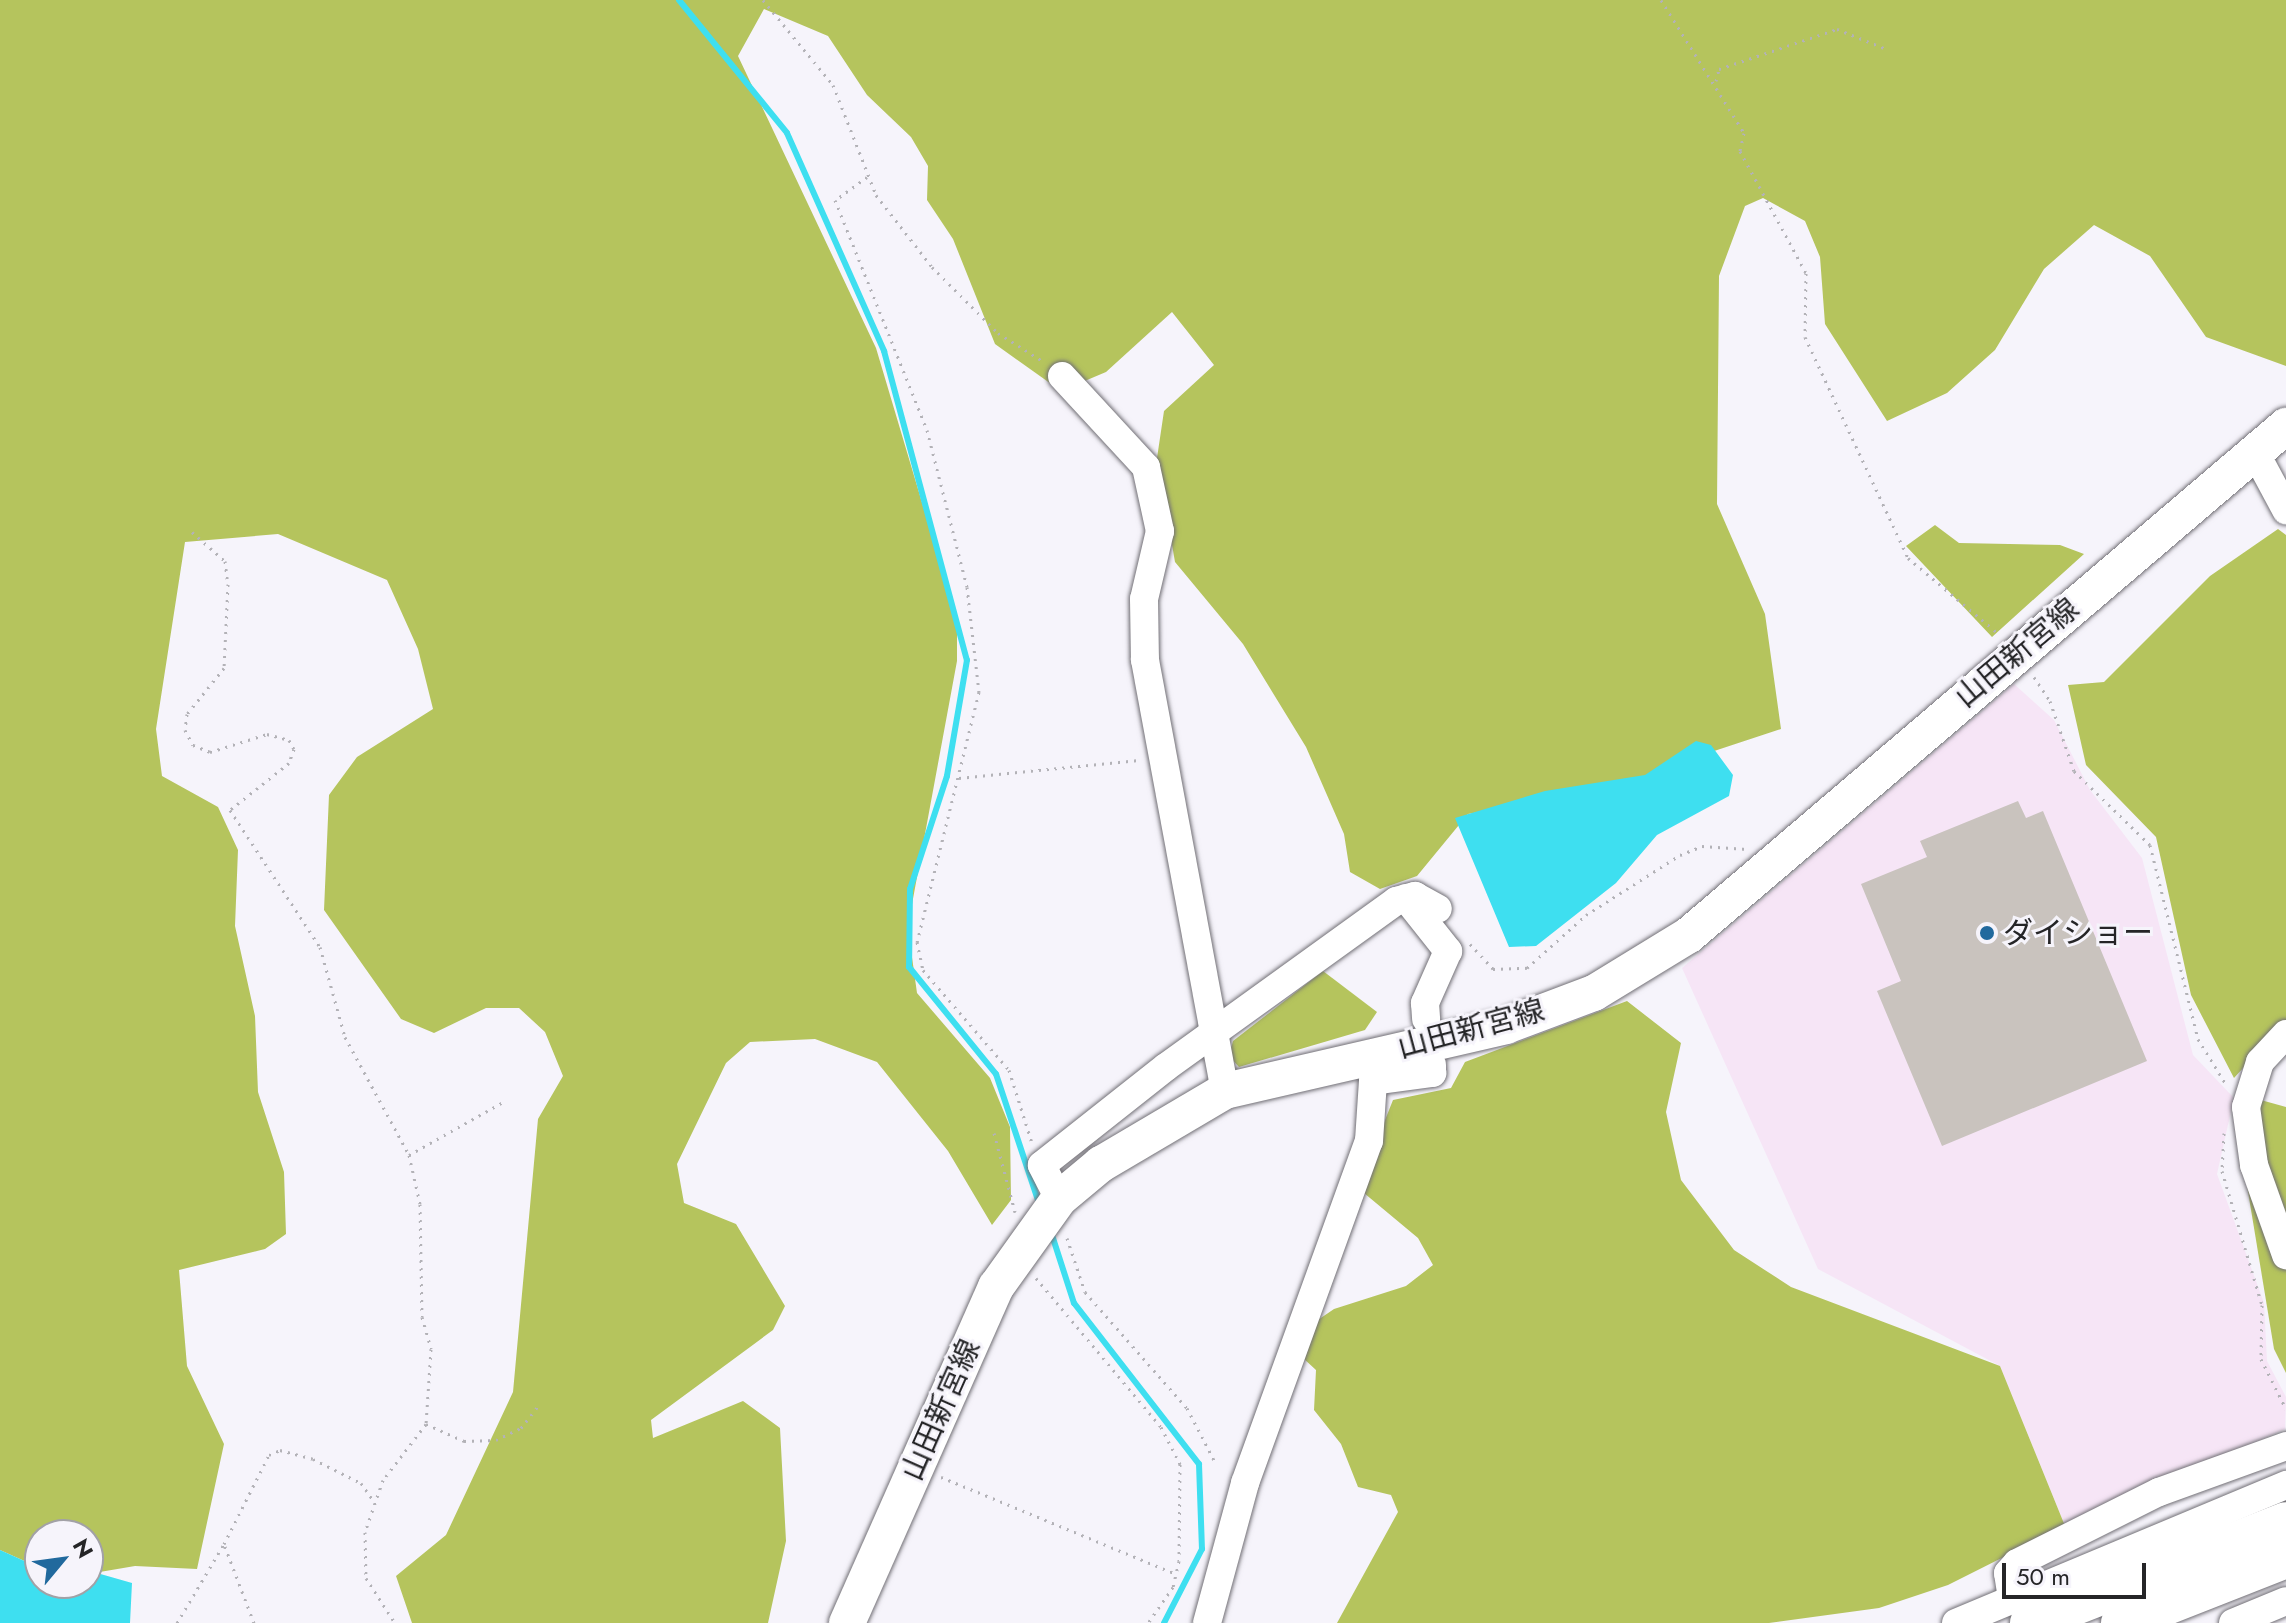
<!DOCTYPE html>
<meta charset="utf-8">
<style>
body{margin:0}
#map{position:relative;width:2286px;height:1623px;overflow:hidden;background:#f6f4fb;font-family:Jost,"Noto Sans JP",sans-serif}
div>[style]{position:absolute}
.industrial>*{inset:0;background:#f6e5f6}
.forest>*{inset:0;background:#b5c45d}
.water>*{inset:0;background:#3edff0}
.stream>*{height:6px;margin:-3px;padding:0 3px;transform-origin:3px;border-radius:3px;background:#3edff0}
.building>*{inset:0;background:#c9c3be}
.path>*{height:3px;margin-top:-1.5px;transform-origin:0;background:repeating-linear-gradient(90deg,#b3b2b7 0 2px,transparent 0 8px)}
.roads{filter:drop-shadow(0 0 2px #716f75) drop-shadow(0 0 2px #716f75)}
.minor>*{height:28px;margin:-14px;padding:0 14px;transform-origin:14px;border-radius:14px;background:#fff}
.major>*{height:36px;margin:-18px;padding:0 18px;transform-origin:18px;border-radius:18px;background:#fff}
.highway>*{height:40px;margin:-20px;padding:0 20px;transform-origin:20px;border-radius:20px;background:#fff}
.dots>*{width:22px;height:22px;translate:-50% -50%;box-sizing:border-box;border:4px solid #f6f4fb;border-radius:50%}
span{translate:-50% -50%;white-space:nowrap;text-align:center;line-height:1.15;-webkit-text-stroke:6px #f6f4fb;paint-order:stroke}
.street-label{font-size:30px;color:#252527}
.poi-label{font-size:30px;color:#252527}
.left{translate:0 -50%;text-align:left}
.north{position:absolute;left:24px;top:1519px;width:80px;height:80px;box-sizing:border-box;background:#f6f4fb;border:2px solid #a2a1a6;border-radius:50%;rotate:61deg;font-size:22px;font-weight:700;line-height:32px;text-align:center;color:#252527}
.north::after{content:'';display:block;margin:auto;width:28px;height:36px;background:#21699d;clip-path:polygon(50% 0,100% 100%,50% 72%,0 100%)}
.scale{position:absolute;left:2002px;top:1563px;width:144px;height:36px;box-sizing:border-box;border:4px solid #252527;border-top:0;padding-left:10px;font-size:24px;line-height:28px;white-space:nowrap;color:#252527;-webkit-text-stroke:6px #f6f4fb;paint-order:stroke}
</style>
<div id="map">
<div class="industrial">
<i style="clip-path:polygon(2014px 684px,2054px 720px,2090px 790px,2142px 858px,2193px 1055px,2234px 1098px,2217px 1174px,2264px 1303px,2267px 1361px,2286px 1397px,2285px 1429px,2065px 1526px,2000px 1366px,1818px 1269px,1682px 968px)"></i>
</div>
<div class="forest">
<i style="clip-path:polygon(0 0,2286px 0,2286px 366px,2206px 337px,2150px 256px,2094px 225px,2044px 269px,1995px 350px,1947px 393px,1887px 421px,1825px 324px,1820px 257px,1805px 221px,1763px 198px,1745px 206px,1719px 276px,1717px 504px,1765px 614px,1781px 729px,1696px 757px,1607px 806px,1546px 800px,1468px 814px,1417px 876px,1380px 889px,1350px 872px,1344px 834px,1306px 747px,1243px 644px,1175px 562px,1157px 458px,1164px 411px,1214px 365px,1172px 312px,1106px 372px,1061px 391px,995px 344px,953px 239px,927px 200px,928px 166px,911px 137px,867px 95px,828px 36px,764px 9px,738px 56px,876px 348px,957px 620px,957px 661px,910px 915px,911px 950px,917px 993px,990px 1078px,1010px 1127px,1011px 1200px,992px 1225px,948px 1151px,877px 1062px,815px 1039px,750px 1042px,726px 1063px,677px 1164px,684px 1203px,736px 1224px,785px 1306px,773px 1330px,651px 1420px,653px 1438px,743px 1401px,780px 1428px,786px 1541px,768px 1623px,412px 1623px,396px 1576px,446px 1535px,513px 1392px,538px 1119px,563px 1076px,545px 1032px,519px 1008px,486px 1008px,434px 1033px,401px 1019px,324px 910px,329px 795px,357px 757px,433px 709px,418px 649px,387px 580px,278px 534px,185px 542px,156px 729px,162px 776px,218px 807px,238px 850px,235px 926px,255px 1016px,258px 1092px,284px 1172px,286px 1234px,265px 1249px,179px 1270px,187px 1366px,224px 1444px,197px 1569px,135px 1566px,88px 1574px,88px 1535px,40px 1535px,40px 1568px,0 1550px)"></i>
<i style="clip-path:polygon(1935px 525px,1959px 543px,2060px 545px,2084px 554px,1992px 637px,1906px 546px)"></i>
<i style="clip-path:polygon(2278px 529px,2286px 535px,2286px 1021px,2234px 1078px,2191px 995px,2156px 837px,2086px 765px,2068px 685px,2104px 682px,2210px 576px)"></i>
<i style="clip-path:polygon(1323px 971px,1377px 1012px,1365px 1030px,1239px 1067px,1229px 1056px,1233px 1041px)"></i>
<i style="clip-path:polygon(1627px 1001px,1681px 1043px,1666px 1112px,1681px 1180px,1734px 1250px,1791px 1287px,2000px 1366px,2065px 1526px,1948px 1585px,1879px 1608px,1769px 1623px,1337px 1623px,1398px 1512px,1391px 1495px,1358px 1487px,1341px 1444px,1314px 1410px,1316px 1370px,1303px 1358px,1312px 1324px,1334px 1309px,1406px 1286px,1433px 1265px,1418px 1238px,1358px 1188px,1393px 1100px,1451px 1088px,1465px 1062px)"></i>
<i style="clip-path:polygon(2250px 1097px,2286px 1107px,2286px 1373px,2274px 1349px,2238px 1131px)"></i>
</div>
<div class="water">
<i style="clip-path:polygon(1696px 741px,1711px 745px,1733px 775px,1729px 796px,1657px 835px,1616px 883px,1536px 946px,1509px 947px,1455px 818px,1545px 791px,1645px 775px)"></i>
<i style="clip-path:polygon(0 1550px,40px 1568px,40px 1583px,88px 1583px,88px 1574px,97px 1573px,132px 1583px,130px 1623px,0 1623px)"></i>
</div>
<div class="stream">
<i style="left:679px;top:0;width:171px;rotate:50.9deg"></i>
<i style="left:787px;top:133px;width:239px;rotate:66deg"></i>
<i style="left:884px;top:351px;width:320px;rotate:75deg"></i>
<i style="left:967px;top:660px;width:118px;rotate:99.8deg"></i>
<i style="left:947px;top:776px;width:119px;rotate:108.1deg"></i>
<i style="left:910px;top:889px;width:78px;rotate:90.7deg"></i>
<i style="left:909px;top:967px;width:138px;rotate:50.9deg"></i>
<i style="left:996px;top:1074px;width:136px;rotate:71.6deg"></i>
<i style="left:1051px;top:1232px;width:75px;rotate:72.1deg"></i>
<i style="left:1074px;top:1303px;width:204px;rotate:52.2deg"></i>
<i style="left:1199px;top:1464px;width:85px;rotate:88deg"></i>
<i style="left:1202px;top:1549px;width:83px;rotate:117.2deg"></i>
</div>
<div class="building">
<i style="clip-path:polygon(2018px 801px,2026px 818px,2043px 811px,2147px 1061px,1942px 1146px,1877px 991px,1901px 981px,1861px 884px,1927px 857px,1920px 841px)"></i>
</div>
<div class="path">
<i style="left:763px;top:0;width:110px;rotate:50.5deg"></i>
<i style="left:833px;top:85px;width:118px;rotate:68.6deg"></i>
<i style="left:876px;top:195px;width:91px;rotate:52.1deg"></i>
<i style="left:932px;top:267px;width:93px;rotate:45deg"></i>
<i style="left:998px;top:333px;width:54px;rotate:32.2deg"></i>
<i style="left:1661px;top:0;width:157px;rotate:58deg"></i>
<i style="left:1744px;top:133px;width:18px;rotate:103deg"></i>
<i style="left:1740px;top:151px;width:139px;rotate:61.6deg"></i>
<i style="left:1806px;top:273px;width:64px;rotate:90.9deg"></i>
<i style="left:1805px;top:337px;width:244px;rotate:65deg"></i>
<i style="left:1908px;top:558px;width:119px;rotate:39.9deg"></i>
<i style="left:1716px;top:81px;width:12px;rotate:-76deg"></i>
<i style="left:1719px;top:69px;width:125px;rotate:-18.7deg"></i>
<i style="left:1837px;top:29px;width:51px;rotate:22deg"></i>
<i style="left:867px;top:177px;width:39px;rotate:144deg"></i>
<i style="left:835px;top:200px;width:248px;rotate:68.2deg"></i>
<i style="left:927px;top:430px;width:162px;rotate:75.7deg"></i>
<i style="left:967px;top:587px;width:106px;rotate:83.5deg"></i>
<i style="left:979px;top:692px;width:258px;rotate:103.9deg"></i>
<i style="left:917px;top:942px;width:29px;rotate:78deg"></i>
<i style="left:923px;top:970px;width:132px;rotate:49.3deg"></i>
<i style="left:1009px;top:1070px;width:77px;rotate:72.5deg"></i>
<i style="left:192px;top:532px;width:44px;rotate:41.3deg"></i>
<i style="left:225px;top:561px;width:23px;rotate:83deg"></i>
<i style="left:228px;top:584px;width:84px;rotate:92.7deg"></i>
<i style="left:224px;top:668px;width:59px;rotate:128.8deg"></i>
<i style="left:187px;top:714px;width:16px;rotate:97deg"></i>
<i style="left:185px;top:730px;width:17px;rotate:62deg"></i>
<i style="left:193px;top:745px;width:18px;rotate:22deg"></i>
<i style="left:210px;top:752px;width:60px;rotate:-17.5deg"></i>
<i style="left:267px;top:734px;width:23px;rotate:15deg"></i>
<i style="left:289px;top:740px;width:10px;rotate:61deg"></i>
<i style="left:294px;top:749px;width:15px;rotate:110deg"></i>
<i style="left:289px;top:763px;width:75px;rotate:141.5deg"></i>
<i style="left:230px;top:810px;width:164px;rotate:56.7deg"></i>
<i style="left:320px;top:947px;width:93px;rotate:74.5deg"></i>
<i style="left:345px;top:1037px;width:134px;rotate:61.5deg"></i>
<i style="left:409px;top:1155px;width:50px;rotate:77.3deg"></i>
<i style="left:420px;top:1204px;width:113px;rotate:89deg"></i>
<i style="left:422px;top:1317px;width:33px;rotate:74deg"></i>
<i style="left:431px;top:1349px;width:75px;rotate:93.8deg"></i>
<i style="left:426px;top:1424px;width:71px;rotate:127.5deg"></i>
<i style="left:383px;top:1480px;width:55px;rotate:109.1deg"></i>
<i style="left:365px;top:1532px;width:46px;rotate:88.8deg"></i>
<i style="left:366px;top:1578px;width:54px;rotate:57.2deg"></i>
<i style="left:2034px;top:677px;width:29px;rotate:56deg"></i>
<i style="left:2050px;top:701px;width:74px;rotate:71.1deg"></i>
<i style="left:2074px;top:771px;width:106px;rotate:44.2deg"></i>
<i style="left:2150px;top:845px;width:200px;rotate:76.1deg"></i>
<i style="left:2198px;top:1039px;width:55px;rotate:58.3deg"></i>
<i style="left:959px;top:778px;width:181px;rotate:-5.7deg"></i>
<i style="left:1470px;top:944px;width:34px;rotate:47deg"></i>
<i style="left:1493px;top:969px;width:34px;rotate:-2deg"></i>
<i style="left:1527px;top:968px;width:79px;rotate:-41.9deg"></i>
<i style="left:1586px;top:915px;width:112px;rotate:-32.6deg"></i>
<i style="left:1680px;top:855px;width:24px;rotate:-22deg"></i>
<i style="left:1702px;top:846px;width:45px;rotate:3.8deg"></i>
<i style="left:994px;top:1133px;width:82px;rotate:75.1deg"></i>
<i style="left:2224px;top:1133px;width:38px;rotate:93deg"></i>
<i style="left:2222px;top:1171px;width:140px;rotate:73.4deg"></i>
<i style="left:2262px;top:1305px;width:54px;rotate:91.1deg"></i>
<i style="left:2261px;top:1359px;width:56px;rotate:63.4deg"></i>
<i style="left:409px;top:1155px;width:110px;rotate:-29.4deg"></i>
<i style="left:1067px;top:1238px;width:57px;rotate:71.6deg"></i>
<i style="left:1085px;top:1292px;width:154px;rotate:48.7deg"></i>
<i style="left:1187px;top:1408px;width:59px;rotate:62.6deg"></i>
<i style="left:1036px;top:1278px;width:194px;rotate:50deg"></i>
<i style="left:1161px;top:1427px;width:42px;rotate:62.8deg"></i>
<i style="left:1180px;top:1464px;width:97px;rotate:90.6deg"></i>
<i style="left:1179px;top:1561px;width:27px;rotate:103deg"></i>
<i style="left:1173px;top:1587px;width:44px;rotate:124.8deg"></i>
<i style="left:426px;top:1424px;width:42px;rotate:24.1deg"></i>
<i style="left:464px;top:1441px;width:32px;rotate:-2deg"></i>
<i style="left:496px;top:1440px;width:28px;rotate:-26deg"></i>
<i style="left:521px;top:1428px;width:29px;rotate:-52deg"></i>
<i style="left:941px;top:1477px;width:254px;rotate:22.4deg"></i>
<i style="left:177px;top:1623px;width:92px;rotate:-59.3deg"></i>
<i style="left:254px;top:1623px;width:85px;rotate:-110.8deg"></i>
<i style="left:224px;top:1544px;width:100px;rotate:-63.2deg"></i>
<i style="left:269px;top:1455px;width:12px;rotate:-24deg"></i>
<i style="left:280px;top:1450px;width:34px;rotate:15deg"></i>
<i style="left:313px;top:1459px;width:54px;rotate:26.6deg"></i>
<i style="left:361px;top:1483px;width:21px;rotate:55deg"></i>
</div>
<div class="roads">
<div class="minor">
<i style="left:1062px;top:376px;width:124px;rotate:47.3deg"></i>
<i style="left:1146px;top:467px;width:66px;rotate:77.7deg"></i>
<i style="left:1160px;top:531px;width:70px;rotate:103.2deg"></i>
<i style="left:1144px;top:599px;width:61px;rotate:89.1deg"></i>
<i style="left:1145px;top:660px;width:438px;rotate:79.5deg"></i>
<i style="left:2256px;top:454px;width:64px;rotate:61.8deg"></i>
<i style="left:1406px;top:898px;width:68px;rotate:51.6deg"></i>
<i style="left:1448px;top:951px;width:57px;rotate:113.9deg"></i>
<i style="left:1425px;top:1003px;width:16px;rotate:86deg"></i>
<i style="left:2286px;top:1034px;width:38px;rotate:133deg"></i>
<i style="left:2260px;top:1062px;width:47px;rotate:107.3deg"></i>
<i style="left:2246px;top:1107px;width:59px;rotate:82.1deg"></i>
<i style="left:2254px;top:1165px;width:96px;rotate:70.4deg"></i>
<i style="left:1059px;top:1199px;width:38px;rotate:-117deg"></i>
<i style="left:1042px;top:1165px;width:158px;rotate:-38.3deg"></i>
<i style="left:1166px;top:1067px;width:284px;rotate:-35.8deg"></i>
<i style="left:1396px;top:901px;width:20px;rotate:-15deg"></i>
<i style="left:1415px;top:896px;width:26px;rotate:29deg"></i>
<i style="left:2011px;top:1592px;width:19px;rotate:-99deg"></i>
<i style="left:2008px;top:1573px;width:13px;rotate:-48deg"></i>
<i style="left:2017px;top:1563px;width:159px;rotate:-26.6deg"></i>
<i style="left:2159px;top:1492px;width:135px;rotate:-19.9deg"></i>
<i style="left:1207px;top:1623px;width:145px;rotate:-74.8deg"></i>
<i style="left:1245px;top:1483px;width:364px;rotate:-70.1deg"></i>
<i style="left:1369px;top:1141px;width:60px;rotate:-86.2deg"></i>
<i style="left:1373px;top:1081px;width:60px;rotate:-7.7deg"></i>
<i style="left:1432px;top:1073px;width:8px;rotate:-90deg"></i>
<i style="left:1956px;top:1623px;width:358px;rotate:-22.7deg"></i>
<i style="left:2233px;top:1623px;width:57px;rotate:-22.5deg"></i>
</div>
<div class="major">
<i style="left:847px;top:1623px;width:368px;rotate:-66.1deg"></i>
<i style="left:996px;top:1287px;width:108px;rotate:-54.4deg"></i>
<i style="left:1059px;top:1199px;width:55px;rotate:-39.8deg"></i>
<i style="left:1101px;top:1164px;width:144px;rotate:-30.5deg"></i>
<i style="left:1225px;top:1091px;width:288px;rotate:-13deg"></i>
<i style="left:1506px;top:1026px;width:94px;rotate:-20.6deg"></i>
<i style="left:1594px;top:993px;width:111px;rotate:-31.4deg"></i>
<i style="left:1689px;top:935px;width:785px;rotate:-40.45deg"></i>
</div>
<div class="highway">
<i style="left:2030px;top:1623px;width:275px;rotate:-21.5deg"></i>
<i style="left:2121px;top:1623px;width:177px;rotate:-21.5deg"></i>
</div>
</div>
<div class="dots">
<i style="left:1987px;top:933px;background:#21699d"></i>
</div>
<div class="street-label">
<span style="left:2017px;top:653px;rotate:-40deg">山田新宮線</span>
<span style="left:1471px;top:1029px;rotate:-15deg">山田新宮線</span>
<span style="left:941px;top:1410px;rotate:-66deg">山田新宮線</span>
</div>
<div class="poi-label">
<span class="left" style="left:2003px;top:933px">ダイショー</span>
</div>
<div class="north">N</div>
<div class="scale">50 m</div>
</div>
